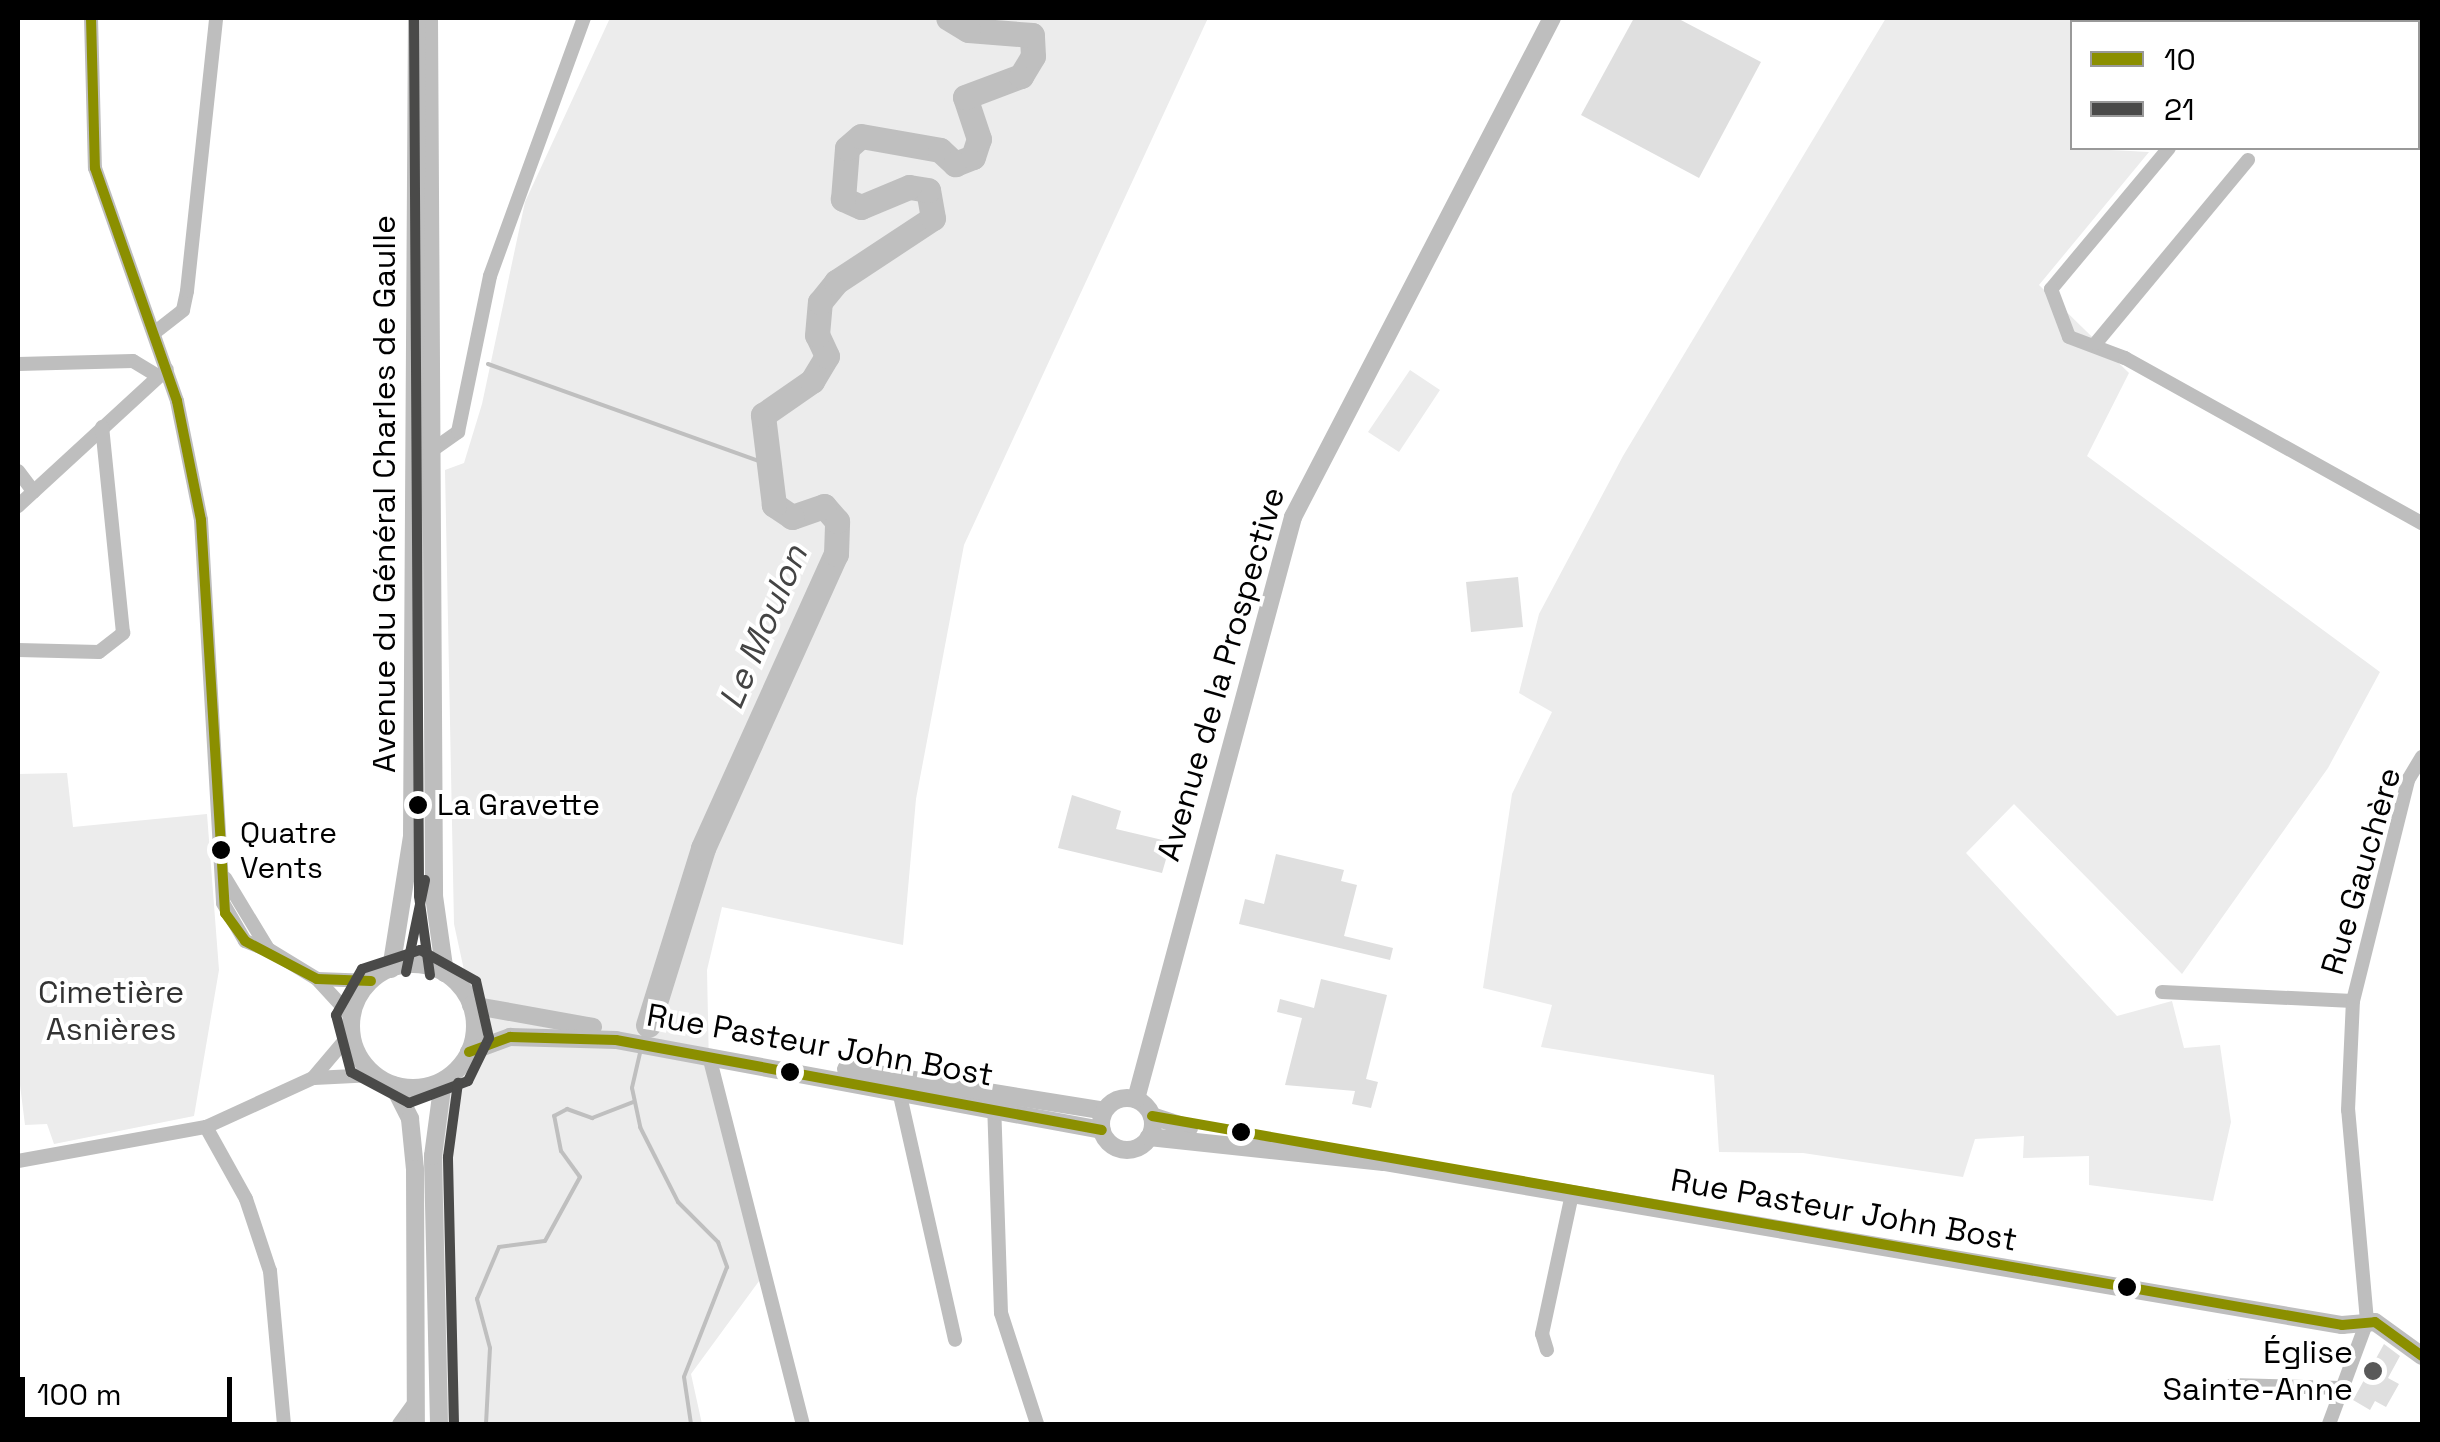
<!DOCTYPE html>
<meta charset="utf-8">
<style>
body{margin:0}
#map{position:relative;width:2440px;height:1442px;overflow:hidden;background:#fff;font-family:"Space Grotesk",sans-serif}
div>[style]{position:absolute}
.green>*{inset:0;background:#ececec}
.stream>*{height:4px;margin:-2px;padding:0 2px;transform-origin:2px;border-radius:2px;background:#bfbfbf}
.river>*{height:25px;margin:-12.5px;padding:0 12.5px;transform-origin:12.5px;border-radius:12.5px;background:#bfbfbf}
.building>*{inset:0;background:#dfdfdf}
.minor>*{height:14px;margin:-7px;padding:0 7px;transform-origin:7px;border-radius:7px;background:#bebebe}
.major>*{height:18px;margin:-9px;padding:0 9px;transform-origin:9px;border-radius:9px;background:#bebebe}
.major>.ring{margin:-9px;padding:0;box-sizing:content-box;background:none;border:18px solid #bebebe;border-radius:50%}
.bus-1>*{height:10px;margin:-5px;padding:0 5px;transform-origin:5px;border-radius:5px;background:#8b8f00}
.bus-2>*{height:10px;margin:-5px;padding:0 5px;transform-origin:5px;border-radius:5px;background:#4a4a49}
.dots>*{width:28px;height:28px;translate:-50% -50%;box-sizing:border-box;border:5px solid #fff;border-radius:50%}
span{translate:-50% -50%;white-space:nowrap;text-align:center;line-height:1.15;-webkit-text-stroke:8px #fff;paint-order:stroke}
.bus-label{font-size:30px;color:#000}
.left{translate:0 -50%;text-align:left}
.street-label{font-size:32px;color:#000}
.park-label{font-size:32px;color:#333}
.poi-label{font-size:32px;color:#000}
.right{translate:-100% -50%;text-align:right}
.water-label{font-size:35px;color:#444;font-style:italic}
.frame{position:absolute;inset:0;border:20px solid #000;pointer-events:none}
.legend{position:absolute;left:2070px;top:20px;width:350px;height:130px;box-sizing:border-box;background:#fff;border:2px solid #999;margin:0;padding:12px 18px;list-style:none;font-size:30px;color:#000}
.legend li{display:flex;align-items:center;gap:20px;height:50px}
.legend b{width:50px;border:2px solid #999}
.scale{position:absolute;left:20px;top:1377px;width:212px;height:45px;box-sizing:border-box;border:5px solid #000;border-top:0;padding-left:12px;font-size:30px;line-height:35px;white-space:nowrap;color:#000;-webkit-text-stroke:8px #fff;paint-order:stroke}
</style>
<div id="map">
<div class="green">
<i style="clip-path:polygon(610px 18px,1208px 18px,964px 545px,916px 799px,903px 945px,722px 907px,707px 970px,709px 1067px,762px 1277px,691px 1374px,702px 1424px,439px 1424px,433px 1194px,443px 1081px,464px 1066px,475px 1021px,454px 924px,445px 470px,464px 463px,482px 404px,525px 202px)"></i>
<i style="clip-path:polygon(1886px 18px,2162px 18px,2072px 22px,2072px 148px,2149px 152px,2039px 285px,2129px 373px,2087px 456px,2380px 672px,2328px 768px,2182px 974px,2014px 804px,1966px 853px,2117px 1016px,2172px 1001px,2184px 1048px,2220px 1045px,2231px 1122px,2213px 1201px,2089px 1185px,2089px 1156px,2023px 1158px,2024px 1136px,1975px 1139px,1963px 1177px,1803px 1153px,1719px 1152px,1714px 1075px,1541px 1047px,1552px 1005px,1483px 988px,1512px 794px,1552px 712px,1519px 693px,1539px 614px,1623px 456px)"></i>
<i style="clip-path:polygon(1410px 370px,1440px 390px,1399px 452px,1368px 432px)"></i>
<i style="clip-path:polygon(67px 773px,73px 827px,207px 814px,219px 970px,194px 1116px,54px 1144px,47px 1124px,25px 1125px,18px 1069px,18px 774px)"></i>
</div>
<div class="stream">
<i style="left:488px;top:364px;width:296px;rotate:19.7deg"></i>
<i style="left:644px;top:1039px;width:15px;rotate:-74deg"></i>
<i style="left:640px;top:1053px;width:36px;rotate:103deg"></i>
<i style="left:632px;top:1088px;width:40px;rotate:78deg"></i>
<i style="left:640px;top:1127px;width:84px;rotate:63.1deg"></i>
<i style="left:678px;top:1202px;width:57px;rotate:45deg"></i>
<i style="left:718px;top:1242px;width:27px;rotate:70deg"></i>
<i style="left:727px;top:1267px;width:118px;rotate:111.4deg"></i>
<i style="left:684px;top:1377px;width:48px;rotate:81.5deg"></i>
<i style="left:486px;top:1424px;width:76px;rotate:-87deg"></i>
<i style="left:490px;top:1348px;width:51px;rotate:-104.9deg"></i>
<i style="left:477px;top:1299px;width:56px;rotate:-67.1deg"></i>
<i style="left:499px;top:1247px;width:46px;rotate:-7.4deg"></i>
<i style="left:545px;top:1241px;width:73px;rotate:-61.3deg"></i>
<i style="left:580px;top:1177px;width:32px;rotate:-126deg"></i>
<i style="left:561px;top:1151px;width:36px;rotate:-101deg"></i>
<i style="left:554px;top:1116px;width:15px;rotate:-28deg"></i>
<i style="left:567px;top:1109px;width:27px;rotate:20deg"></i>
<i style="left:592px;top:1118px;width:44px;rotate:-21.3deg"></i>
</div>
<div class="river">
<i style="left:648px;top:1025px;width:185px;rotate:-72.7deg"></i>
<i style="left:703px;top:848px;width:323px;rotate:-65.7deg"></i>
<i style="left:836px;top:554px;width:33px;rotate:-88deg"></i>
<i style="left:837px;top:521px;width:20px;rotate:-131deg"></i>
<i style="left:824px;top:506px;width:34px;rotate:161deg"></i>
<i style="left:792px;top:517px;width:22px;rotate:-146deg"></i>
<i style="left:774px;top:505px;width:91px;rotate:-97deg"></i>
<i style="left:763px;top:415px;width:60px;rotate:-34.8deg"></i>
<i style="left:812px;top:381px;width:29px;rotate:-59deg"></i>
<i style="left:827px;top:356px;width:23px;rotate:-115deg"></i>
<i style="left:817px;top:335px;width:33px;rotate:-85deg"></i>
<i style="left:820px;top:302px;width:26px;rotate:-51deg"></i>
<i style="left:836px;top:282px;width:116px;rotate:-33.4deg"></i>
<i style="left:933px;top:218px;width:28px;rotate:-100deg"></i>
<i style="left:928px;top:190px;width:19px;rotate:-171deg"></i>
<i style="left:909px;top:187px;width:52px;rotate:157.4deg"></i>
<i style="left:861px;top:207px;width:20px;rotate:-156deg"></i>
<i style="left:843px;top:199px;width:51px;rotate:-85.5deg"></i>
<i style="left:847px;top:148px;width:18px;rotate:-41deg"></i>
<i style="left:861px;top:136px;width:80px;rotate:10deg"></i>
<i style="left:940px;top:150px;width:21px;rotate:43deg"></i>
<i style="left:955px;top:164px;width:19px;rotate:-21deg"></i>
<i style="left:973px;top:157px;width:19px;rotate:-72deg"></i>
<i style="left:979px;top:139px;width:44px;rotate:-108.4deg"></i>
<i style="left:965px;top:97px;width:60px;rotate:-20.6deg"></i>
<i style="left:1021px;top:76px;width:23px;rotate:-59deg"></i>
<i style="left:1033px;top:56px;width:21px;rotate:-93deg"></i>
<i style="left:1032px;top:35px;width:64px;rotate:-175.5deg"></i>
<i style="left:968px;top:30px;width:23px;rotate:-149deg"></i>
</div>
<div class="building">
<i style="clip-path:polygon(1634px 18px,1677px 18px,1761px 62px,1699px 178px,1581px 115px)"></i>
<i style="clip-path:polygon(1518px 577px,1523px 627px,1471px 632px,1466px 582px)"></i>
<i style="clip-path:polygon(1072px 795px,1121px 811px,1116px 829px,1171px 842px,1162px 873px,1058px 848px)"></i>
<i style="clip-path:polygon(1276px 854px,1344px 870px,1341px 881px,1357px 885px,1344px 936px,1393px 948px,1390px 960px,1239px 924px,1245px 899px,1264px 904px)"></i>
<i style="clip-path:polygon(1321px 979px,1387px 995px,1366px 1079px,1378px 1082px,1371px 1108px,1352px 1104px,1355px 1091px,1285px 1085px,1302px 1018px,1277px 1012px,1280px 999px,1314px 1008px)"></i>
<i style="clip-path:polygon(2384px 1344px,2400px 1356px,2388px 1378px,2399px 1384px,2386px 1407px,2375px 1401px,2370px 1410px,2353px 1400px)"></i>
</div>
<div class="minor">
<i style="left:91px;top:18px;width:150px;rotate:88.5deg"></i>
<i style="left:95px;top:168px;width:247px;rotate:70.6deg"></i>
<i style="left:177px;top:401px;width:121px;rotate:78.6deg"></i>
<i style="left:201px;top:520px;width:384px;rotate:86.7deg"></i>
<i style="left:223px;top:903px;width:44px;rotate:59.9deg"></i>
<i style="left:245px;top:941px;width:26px;rotate:21deg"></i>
<i style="left:2169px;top:148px;width:184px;rotate:129.9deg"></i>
<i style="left:2051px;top:289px;width:51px;rotate:69.4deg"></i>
<i style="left:2069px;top:337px;width:60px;rotate:20.6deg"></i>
<i style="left:2125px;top:358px;width:340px;rotate:29.1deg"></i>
<i style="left:154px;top:333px;width:37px;rotate:-38deg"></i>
<i style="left:183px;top:310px;width:19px;rotate:-78deg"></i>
<i style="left:187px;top:291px;width:275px;rotate:-83.9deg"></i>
<i style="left:2096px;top:343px;width:238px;rotate:-50.3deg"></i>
<i style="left:18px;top:364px;width:115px;rotate:-1.5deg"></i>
<i style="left:133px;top:361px;width:27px;rotate:31deg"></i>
<i style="left:424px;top:456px;width:42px;rotate:-35.2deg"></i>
<i style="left:458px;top:432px;width:159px;rotate:-78.4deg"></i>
<i style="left:490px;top:276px;width:275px;rotate:-70deg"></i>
<i style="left:18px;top:471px;width:26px;rotate:53deg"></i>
<i style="left:18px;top:506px;width:202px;rotate:-42.6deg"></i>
<i style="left:18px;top:650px;width:81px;rotate:1.4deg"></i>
<i style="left:99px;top:652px;width:31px;rotate:-38deg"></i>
<i style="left:123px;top:633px;width:207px;rotate:-95.8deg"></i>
<i style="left:225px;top:878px;width:83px;rotate:58.8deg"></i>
<i style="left:263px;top:946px;width:63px;rotate:31.4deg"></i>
<i style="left:317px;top:979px;width:50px;rotate:47.4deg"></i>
<i style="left:318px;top:979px;width:53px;rotate:2.2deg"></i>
<i style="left:2162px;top:992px;width:191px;rotate:2.7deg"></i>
<i style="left:709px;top:1056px;width:380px;rotate:75.7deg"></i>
<i style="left:314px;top:1078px;width:60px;rotate:-2.9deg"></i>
<i style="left:899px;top:1091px;width:255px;rotate:77.3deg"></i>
<i style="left:994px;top:1102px;width:211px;rotate:88.1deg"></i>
<i style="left:1001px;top:1313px;width:117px;rotate:72deg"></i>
<i style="left:206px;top:1127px;width:82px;rotate:60.9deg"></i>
<i style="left:246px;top:1199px;width:76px;rotate:71.6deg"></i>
<i style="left:270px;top:1271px;width:154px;rotate:84.8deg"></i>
<i style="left:18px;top:1161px;width:191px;rotate:-10.3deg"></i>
<i style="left:206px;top:1127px;width:118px;rotate:-24.6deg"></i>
<i style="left:313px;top:1078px;width:59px;rotate:-49.8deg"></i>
<i style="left:1547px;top:1350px;width:17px;rotate:-107deg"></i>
<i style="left:1542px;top:1334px;width:143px;rotate:-77.9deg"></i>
<i style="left:2232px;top:1385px;width:108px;rotate:1.6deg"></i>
<i style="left:399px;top:1424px;width:27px;rotate:-54deg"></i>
<i style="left:2329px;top:1424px;width:110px;rotate:-69.7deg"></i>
<i style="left:2367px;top:1321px;width:212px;rotate:-95.1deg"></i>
<i style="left:2348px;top:1110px;width:109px;rotate:-87.4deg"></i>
<i style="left:2353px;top:1001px;width:228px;rotate:-76deg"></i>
<i style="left:2408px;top:780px;width:27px;rotate:-59deg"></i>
</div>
<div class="major">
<i style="left:429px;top:18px;width:878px;rotate:89.67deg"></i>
<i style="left:434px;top:896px;width:78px;rotate:81.9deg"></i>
<i class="ring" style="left:351px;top:964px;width:106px;height:106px"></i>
<i style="left:391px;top:969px;width:135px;rotate:-81deg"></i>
<i style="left:412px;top:836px;width:818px;rotate:-89.65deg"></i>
<i style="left:471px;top:1005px;width:124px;rotate:10.2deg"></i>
<i style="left:469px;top:1052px;width:44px;rotate:-20.1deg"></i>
<i style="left:510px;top:1037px;width:106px;rotate:1.6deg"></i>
<i style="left:616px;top:1040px;width:494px;rotate:10.5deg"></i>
<i style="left:846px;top:1069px;width:261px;rotate:9.2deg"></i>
<i style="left:393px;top:1085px;width:38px;rotate:63deg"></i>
<i style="left:410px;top:1119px;width:50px;rotate:84.3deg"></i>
<i style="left:415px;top:1169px;width:255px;rotate:89.8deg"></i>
<i class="ring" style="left:1101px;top:1098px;width:34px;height:34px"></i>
<i style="left:1136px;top:1099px;width:603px;rotate:-74.9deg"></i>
<i style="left:1293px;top:517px;width:562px;rotate:-62.57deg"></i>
<i style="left:1152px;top:1116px;width:39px;rotate:18deg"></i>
<i style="left:1149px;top:1137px;width:236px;rotate:6.1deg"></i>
<i style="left:1384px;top:1162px;width:972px;rotate:9.66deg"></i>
<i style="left:2342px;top:1325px;width:33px;rotate:-5deg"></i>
<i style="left:2375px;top:1322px;width:58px;rotate:35.9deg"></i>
<i style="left:439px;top:1424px;width:268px;rotate:-91.3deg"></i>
<i style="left:433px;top:1156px;width:76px;rotate:-82.4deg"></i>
</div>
<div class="bus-1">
<i style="left:91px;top:18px;width:150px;rotate:88.5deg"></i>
<i style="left:95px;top:168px;width:247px;rotate:70.6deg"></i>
<i style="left:177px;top:401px;width:121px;rotate:78.6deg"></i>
<i style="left:201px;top:520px;width:394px;rotate:86.5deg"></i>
<i style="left:225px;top:913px;width:34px;rotate:54deg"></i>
<i style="left:245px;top:941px;width:81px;rotate:27.8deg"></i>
<i style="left:317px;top:979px;width:54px;rotate:2.1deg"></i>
<i style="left:469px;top:1052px;width:44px;rotate:-20.1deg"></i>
<i style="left:510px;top:1037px;width:106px;rotate:1.6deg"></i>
<i style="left:616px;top:1040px;width:494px;rotate:10.5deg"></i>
<i style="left:1152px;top:1116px;width:1208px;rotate:9.96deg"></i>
<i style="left:2342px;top:1325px;width:33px;rotate:-5deg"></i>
<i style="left:2375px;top:1322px;width:58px;rotate:35.9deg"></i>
</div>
<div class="bus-2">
<i style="left:414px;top:18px;width:878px;rotate:89.67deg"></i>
<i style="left:419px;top:896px;width:80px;rotate:82.1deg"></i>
<i style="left:420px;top:950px;width:61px;rotate:161.9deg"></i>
<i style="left:362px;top:969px;width:53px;rotate:119.5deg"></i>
<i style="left:336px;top:1015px;width:59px;rotate:75.3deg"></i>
<i style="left:351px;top:1072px;width:66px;rotate:28.1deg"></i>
<i style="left:409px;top:1103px;width:63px;rotate:-20.4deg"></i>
<i style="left:468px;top:1081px;width:48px;rotate:-64deg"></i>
<i style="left:489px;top:1038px;width:58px;rotate:-102.8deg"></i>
<i style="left:476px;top:981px;width:64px;rotate:-151deg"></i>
<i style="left:406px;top:972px;width:94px;rotate:-78.3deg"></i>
<i style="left:454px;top:1424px;width:267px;rotate:-91.3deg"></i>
<i style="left:448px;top:1157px;width:75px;rotate:-82.3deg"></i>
</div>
<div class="dots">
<i style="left:418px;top:805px;background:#000"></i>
<i style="left:221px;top:850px;background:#000"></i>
<i style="left:790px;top:1072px;background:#000"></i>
<i style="left:1241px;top:1132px;background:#000"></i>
<i style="left:2127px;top:1287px;background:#000"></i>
<i style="left:2373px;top:1371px;background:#595959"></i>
</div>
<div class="bus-label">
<span class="left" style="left:437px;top:805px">La Gravette</span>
<span class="left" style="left:240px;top:850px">Quatre<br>Vents</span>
</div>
<div class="street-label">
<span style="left:384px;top:494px;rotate:-90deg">Avenue du Général Charles de Gaulle</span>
<span style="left:1221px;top:674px;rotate:-74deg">Avenue de la Prospective</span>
<span style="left:2361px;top:871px;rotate:-74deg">Rue Gauchère</span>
<span style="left:820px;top:1045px;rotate:10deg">Rue Pasteur John Bost</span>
<span style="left:1844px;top:1210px;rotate:10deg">Rue Pasteur John Bost</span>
</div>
<div class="park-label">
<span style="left:111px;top:1011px">Cimetière<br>Asnières</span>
</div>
<div class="poi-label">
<span class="right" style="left:2353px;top:1371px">Église<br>Sainte-Anne</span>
</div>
<div class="water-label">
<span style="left:763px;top:627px;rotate:-67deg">Le Moulon</span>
</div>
<div class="frame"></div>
<ul class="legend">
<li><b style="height:12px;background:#8b8f00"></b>10</li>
<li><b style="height:12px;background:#4a4a49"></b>21</li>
</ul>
<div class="scale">100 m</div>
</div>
